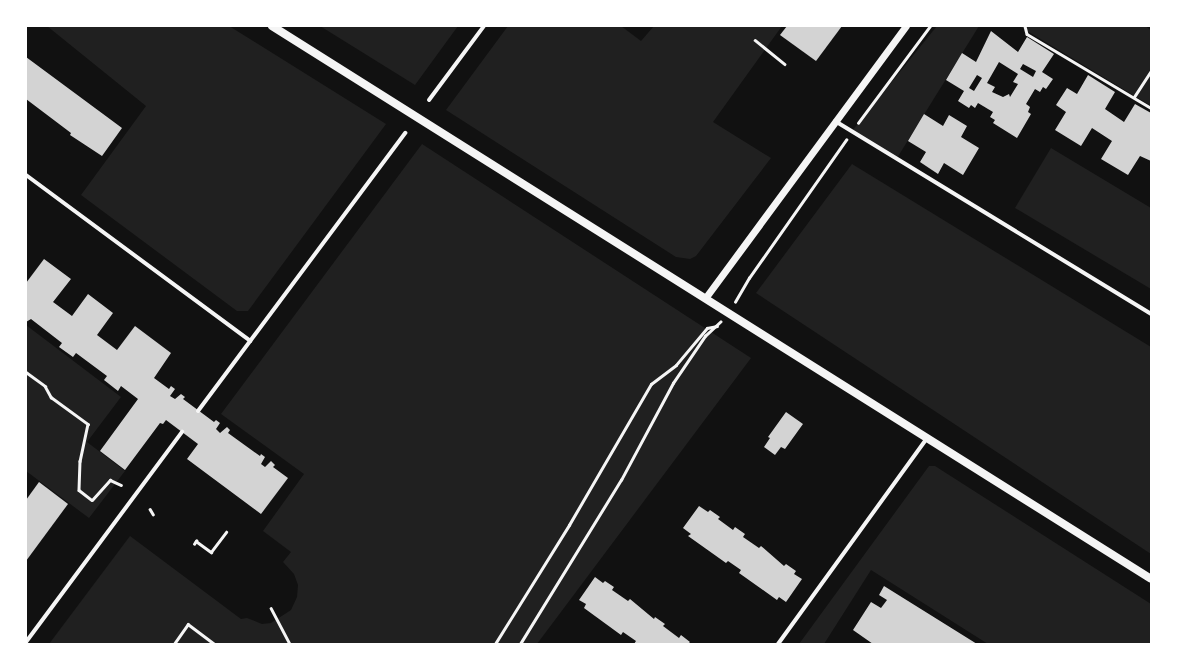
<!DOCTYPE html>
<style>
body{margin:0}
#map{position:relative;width:1177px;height:670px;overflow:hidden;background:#111;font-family:Commissioner,sans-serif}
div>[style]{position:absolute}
.green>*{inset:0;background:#202020}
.building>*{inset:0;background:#d3d3d3}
.path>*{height:2.5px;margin:-1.25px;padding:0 1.25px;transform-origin:1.25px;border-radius:1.25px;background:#f5f5f5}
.minor>*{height:4px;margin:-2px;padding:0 2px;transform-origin:2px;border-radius:2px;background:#f5f5f5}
.tertiary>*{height:7px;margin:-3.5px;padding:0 3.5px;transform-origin:3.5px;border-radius:3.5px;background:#f5f5f5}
.secondary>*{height:8px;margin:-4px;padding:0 4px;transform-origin:4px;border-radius:4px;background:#f5f5f5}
span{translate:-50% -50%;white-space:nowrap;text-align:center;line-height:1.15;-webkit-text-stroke:4px #fff;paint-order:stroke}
.frame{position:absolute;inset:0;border:27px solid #fff;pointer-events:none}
</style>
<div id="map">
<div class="green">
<i style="clip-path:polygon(47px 26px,229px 26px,386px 124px,248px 311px,237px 311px,81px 195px,146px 106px)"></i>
<i style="clip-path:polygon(320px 26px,458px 26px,415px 85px)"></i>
<i style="clip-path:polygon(508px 26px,621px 26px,641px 41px,654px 26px,782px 26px,713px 122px,771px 158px,696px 256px,690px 259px,676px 257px,446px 110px)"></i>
<i style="clip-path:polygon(937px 26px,979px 26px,897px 158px,852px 131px)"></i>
<i style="clip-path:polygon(1019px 26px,1145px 26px,1151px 30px,1151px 106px)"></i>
<i style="clip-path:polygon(422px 144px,751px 358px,537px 644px,49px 644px,130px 536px,241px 619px,247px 618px,262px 624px,271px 623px,291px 610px,297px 597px,298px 585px,294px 574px,283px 562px,291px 552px,263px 531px,304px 474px,221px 414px)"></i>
<i style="clip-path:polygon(1051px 148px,1151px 208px,1151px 289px,1015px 208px)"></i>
<i style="clip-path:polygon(852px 164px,1151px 347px,1151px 554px,756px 293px)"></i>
<i style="clip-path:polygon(26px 325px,121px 397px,87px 442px,125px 471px,89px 518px,26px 471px)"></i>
<i style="clip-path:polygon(929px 466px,935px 466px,1151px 604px,1151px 644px,988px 644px,871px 570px,824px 644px,799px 644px)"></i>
</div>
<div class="building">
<i style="clip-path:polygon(787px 26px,842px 26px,816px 61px,780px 35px)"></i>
<i style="clip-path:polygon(evenodd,991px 31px,1018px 52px,1027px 37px,1054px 54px,1042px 72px,1053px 79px,1046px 89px,1043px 87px,1040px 92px,1035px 89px,1026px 104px,1030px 107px,1028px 112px,1031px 114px,1017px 138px,993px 123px,995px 120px,990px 117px,993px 112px,978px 103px,975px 108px,971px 105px,969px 108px,958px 101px,964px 91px,946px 80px,962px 53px,976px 62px,991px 31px,999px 62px,1018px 74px,1013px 82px,1018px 84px,1010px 97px,1009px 94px,1003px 97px,992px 92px,995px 87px,987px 83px,999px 62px,991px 31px,1023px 64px,1036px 71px,1033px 77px,1020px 69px,1023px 64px,991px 31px,977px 75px,982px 78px,974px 91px,969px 88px,977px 75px)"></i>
<i style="clip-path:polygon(26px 57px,122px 128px,102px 156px,70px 135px,71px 133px,26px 99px)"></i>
<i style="clip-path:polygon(1088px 75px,1115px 92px,1105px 109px,1124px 122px,1135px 104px,1151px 113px,1151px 161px,1140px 156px,1128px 175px,1101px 159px,1112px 141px,1092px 128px,1081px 146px,1055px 130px,1066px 112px,1056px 105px,1067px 88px,1077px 94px)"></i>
<i style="clip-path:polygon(924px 114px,943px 126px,949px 115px,967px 126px,961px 137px,979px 148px,963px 175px,944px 163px,938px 174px,920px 162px,926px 152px,908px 141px)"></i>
<i style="clip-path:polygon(44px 259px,71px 279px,53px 302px,72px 316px,88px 294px,113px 313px,97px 335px,117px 350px,135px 326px,171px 353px,154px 378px,169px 389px,171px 386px,175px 389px,170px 396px,175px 399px,181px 394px,185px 397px,183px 399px,214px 422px,216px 420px,220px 423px,216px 429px,220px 433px,227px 427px,230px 430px,228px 433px,260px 456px,261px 454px,265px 457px,261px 464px,265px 467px,271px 461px,275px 465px,273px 467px,288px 478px,261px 514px,187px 459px,198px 444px,166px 420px,163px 424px,160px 423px,125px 470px,100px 451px,138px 399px,121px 386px,118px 391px,104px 380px,107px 376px,76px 353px,73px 357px,59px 347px,62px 343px,31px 319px,26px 322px,26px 283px)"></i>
<i style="clip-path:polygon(786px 412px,803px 424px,785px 449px,781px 447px,775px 455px,764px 447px,770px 438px,768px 437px)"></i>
<i style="clip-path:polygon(39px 482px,68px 504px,26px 561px,26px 500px)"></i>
<i style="clip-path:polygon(699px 506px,708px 512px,710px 510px,720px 517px,718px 519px,733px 530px,735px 527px,745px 534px,743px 537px,759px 548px,761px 546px,784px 566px,786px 564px,796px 571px,794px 574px,802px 579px,786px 602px,779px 597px,777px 600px,739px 573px,741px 570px,728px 561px,726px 563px,688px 536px,691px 534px,683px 528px)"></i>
<i style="clip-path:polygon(595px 577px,603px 583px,605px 581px,614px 587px,612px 590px,628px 601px,630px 599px,654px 619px,655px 617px,665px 624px,663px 626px,679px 638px,681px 635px,690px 642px,688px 644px,634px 644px,636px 641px,623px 632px,621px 635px,584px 608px,586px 604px,579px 600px)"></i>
<i style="clip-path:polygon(884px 586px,892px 591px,977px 644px,873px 644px,853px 630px,871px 602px,881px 608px,887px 600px,879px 595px)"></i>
</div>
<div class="path">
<i style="left:1025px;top:26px;width:8px;rotate:76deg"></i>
<i style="left:1027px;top:34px;width:144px;rotate:30.8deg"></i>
<i style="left:755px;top:40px;width:38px;rotate:39deg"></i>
<i style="left:1134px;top:97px;width:31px;rotate:-57deg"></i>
<i style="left:858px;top:123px;width:121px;rotate:-53.4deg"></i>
<i style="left:735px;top:302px;width:28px;rotate:-60deg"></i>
<i style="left:749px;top:278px;width:169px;rotate:-54.9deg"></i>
<i style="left:26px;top:372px;width:24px;rotate:36deg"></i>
<i style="left:45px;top:386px;width:13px;rotate:61deg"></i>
<i style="left:51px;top:397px;width:46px;rotate:36.1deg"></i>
<i style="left:88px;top:424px;width:38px;rotate:102deg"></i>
<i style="left:80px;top:461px;width:29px;rotate:92deg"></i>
<i style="left:79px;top:490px;width:16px;rotate:38deg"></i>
<i style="left:92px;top:500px;width:27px;rotate:-48deg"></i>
<i style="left:110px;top:480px;width:12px;rotate:24deg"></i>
<i style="left:150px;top:509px;width:6px;rotate:59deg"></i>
<i style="left:194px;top:544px;width:4px;rotate:-56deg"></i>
<i style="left:196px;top:541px;width:19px;rotate:36deg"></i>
<i style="left:211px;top:552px;width:25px;rotate:-53deg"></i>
<i style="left:271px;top:608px;width:41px;rotate:62.2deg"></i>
<i style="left:174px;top:644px;width:24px;rotate:-55deg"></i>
<i style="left:188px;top:624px;width:34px;rotate:37deg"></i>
<i style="left:495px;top:644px;width:140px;rotate:-58.1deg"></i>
<i style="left:569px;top:525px;width:163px;rotate:-59.8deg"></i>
<i style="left:651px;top:384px;width:31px;rotate:-37deg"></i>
<i style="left:676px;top:365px;width:48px;rotate:-50deg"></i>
<i style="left:707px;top:328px;width:10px;rotate:-11deg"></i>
<i style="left:520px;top:644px;width:193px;rotate:-58.4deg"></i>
<i style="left:621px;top:480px;width:110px;rotate:-61.8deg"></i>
<i style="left:673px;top:383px;width:57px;rotate:-55.8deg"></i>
<i style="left:705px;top:336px;width:21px;rotate:-43deg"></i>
</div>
<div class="minor">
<i style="left:429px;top:100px;width:92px;rotate:-53.4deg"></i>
<i style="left:835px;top:121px;width:370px;rotate:31.4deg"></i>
<i style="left:26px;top:175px;width:279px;rotate:36.5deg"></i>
<i style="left:198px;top:411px;width:347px;rotate:-53.3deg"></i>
<i style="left:26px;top:642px;width:262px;rotate:-53.4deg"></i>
<i style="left:778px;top:644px;width:254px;rotate:-54.1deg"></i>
</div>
<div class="tertiary">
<i style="left:706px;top:297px;width:337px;rotate:-53.6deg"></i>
</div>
<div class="secondary">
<i style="left:272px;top:26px;width:1038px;rotate:32.17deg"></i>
</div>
<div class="frame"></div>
</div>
